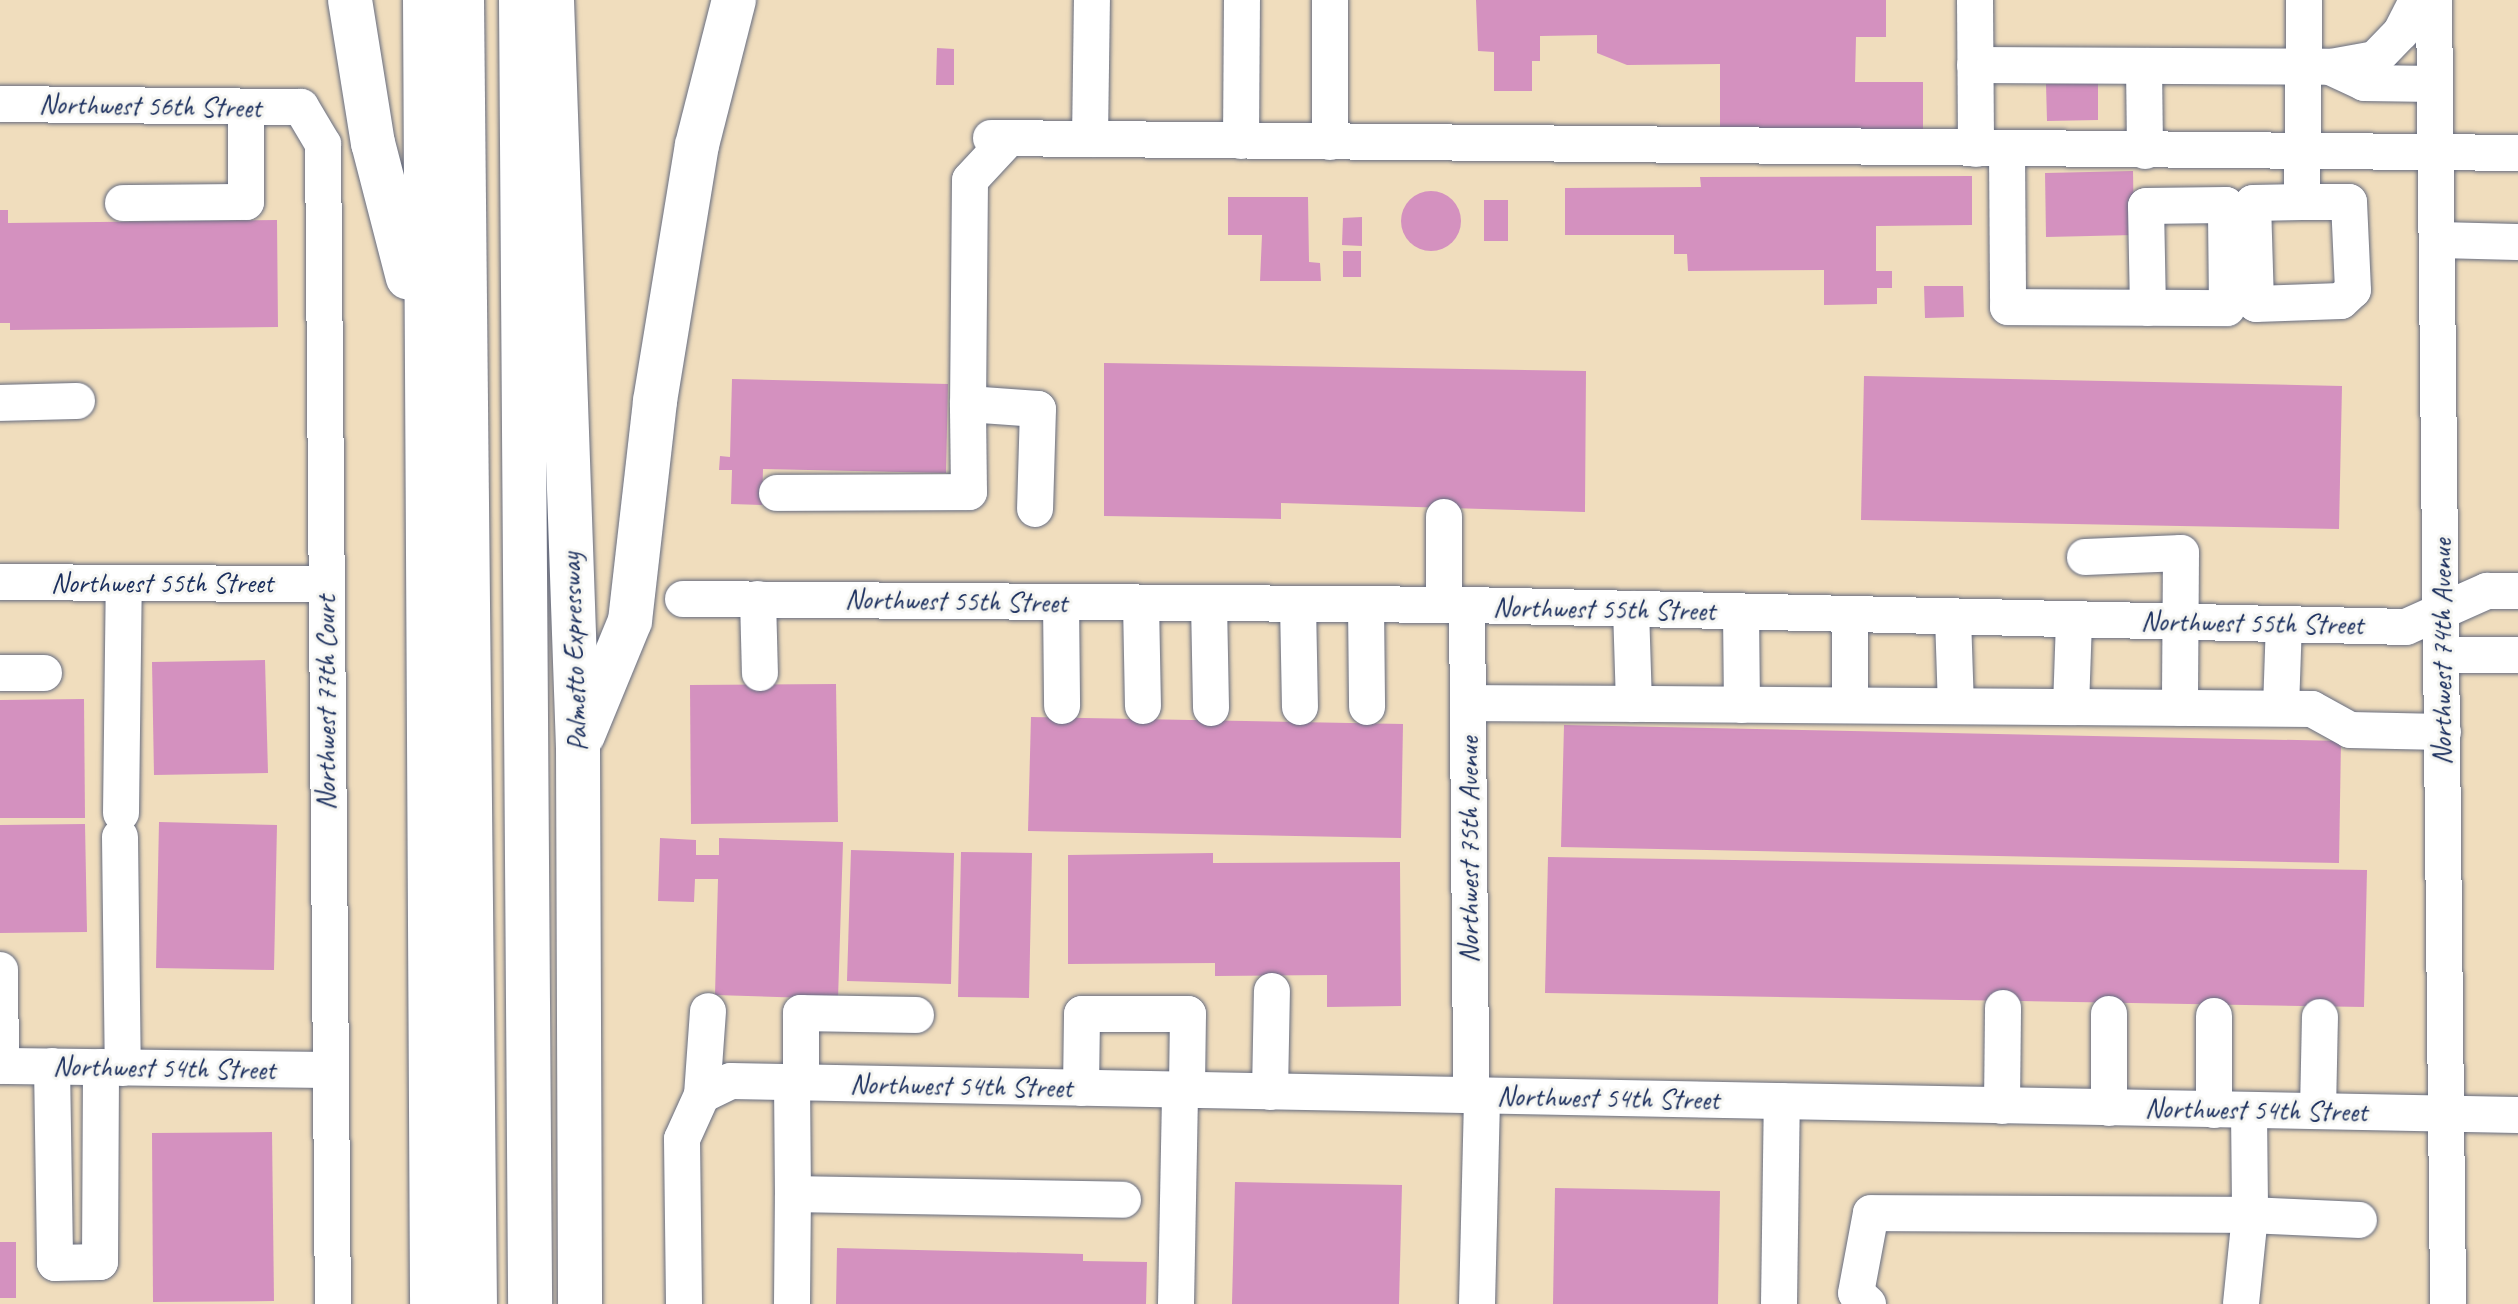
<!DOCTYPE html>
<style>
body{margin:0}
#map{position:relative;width:2518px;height:1304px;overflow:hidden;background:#f0ddbd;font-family:Caveat,sans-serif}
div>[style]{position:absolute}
.building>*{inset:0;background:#d491bf}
.round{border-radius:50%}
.roads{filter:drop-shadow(0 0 2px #666c7f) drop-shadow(0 0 2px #666c7f)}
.minor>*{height:36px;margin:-18px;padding:0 18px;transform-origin:18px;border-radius:18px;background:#fff}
.highway>*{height:44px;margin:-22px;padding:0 22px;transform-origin:22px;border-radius:22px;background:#fff}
span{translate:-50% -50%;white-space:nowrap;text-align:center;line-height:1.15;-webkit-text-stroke:6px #f6f6f2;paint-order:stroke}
.street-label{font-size:28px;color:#1b2f5e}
</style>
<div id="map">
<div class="building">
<i style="clip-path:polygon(1476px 0,1886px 0,1886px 37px,1856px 37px,1855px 82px,1923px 82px,1923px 137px,1720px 135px,1720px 64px,1627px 65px,1597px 53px,1597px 35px,1540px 36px,1540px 61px,1532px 61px,1532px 91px,1494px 91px,1494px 52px,1478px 51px)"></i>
<i style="clip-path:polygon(937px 48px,954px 49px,954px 85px,936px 85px)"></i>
<i style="clip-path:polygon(2098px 83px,2098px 120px,2047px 121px,2046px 84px)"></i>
<i style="clip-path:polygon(2133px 171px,2134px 235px,2046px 237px,2045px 173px)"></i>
<i style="clip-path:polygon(1972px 176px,1972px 225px,1876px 226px,1876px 271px,1892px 271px,1892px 288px,1877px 288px,1877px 304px,1824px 305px,1824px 270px,1688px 271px,1687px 254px,1674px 254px,1674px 235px,1565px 235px,1565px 188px,1701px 187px,1700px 177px)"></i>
<i class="round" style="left:1401px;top:191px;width:60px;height:60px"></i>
<i style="clip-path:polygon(1228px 197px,1308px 197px,1309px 262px,1320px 263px,1321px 281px,1260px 281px,1262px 235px,1228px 235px)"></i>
<i style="clip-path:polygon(1484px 200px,1508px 200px,1508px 241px,1484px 241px)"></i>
<i style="clip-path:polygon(0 210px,8px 210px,8px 223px,277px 220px,278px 327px,10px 330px,10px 323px,0 323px)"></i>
<i style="clip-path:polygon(1362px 217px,1362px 246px,1342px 245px,1343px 218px)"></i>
<i style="clip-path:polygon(1343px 251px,1361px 251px,1361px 277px,1343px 277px)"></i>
<i style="clip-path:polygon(1924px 286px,1963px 286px,1964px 317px,1925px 318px)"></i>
<i style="clip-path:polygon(1104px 363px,1586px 371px,1585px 512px,1281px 503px,1281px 519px,1104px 516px)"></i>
<i style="clip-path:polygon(1864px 376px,2342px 386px,2339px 529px,1861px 520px)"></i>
<i style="clip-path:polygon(732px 379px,948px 384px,946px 473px,763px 469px,762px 505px,731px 504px,732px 470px,719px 470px,720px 456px,730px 457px)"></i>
<i style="clip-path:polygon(265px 660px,268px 773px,154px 775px,152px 662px)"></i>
<i style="clip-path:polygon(836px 684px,838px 822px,691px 824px,690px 685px)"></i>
<i style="clip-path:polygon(84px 699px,85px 818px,0 818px,0 700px)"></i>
<i style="clip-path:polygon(1031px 717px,1403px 724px,1401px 838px,1028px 831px)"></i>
<i style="clip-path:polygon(1564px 725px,2341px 741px,2339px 863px,1561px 847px)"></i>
<i style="clip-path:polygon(159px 822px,277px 825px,274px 970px,156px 968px)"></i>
<i style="clip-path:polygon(85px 824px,87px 932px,0 933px,0 825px)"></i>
<i style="clip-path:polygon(660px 838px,696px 840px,696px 855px,719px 855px,719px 838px,843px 842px,838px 999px,715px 995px,718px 879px,695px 879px,694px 902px,658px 901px)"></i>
<i style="clip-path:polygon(851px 850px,954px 853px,951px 984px,847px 981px)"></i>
<i style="clip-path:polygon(961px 852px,1032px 853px,1029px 998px,958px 997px)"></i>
<i style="clip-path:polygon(1213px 853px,1213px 863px,1400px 862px,1401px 1006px,1327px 1007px,1327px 975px,1215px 976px,1215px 963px,1068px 964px,1068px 855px)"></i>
<i style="clip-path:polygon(1548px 857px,2367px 870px,2364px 1007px,1545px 993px)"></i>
<i style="clip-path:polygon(272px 1132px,274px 1301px,153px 1302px,152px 1133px)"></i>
<i style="clip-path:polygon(1235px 1182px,1402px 1185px,1399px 1304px,1232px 1304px)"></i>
<i style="clip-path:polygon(1555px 1188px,1720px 1191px,1718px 1304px,1553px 1304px)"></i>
<i style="clip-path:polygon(0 1242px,16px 1242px,16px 1298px,0 1298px)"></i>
<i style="clip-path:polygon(837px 1248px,1083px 1254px,1083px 1261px,1147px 1262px,1146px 1304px,836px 1304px)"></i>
</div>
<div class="roads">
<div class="minor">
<i style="left:1330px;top:0;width:142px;rotate:90deg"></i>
<i style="left:1975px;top:0;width:149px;rotate:89.6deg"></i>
<i style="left:2434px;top:0;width:1304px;rotate:89.38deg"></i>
<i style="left:1975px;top:65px;width:355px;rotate:0.3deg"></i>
<i style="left:2330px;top:67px;width:38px;rotate:25deg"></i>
<i style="left:2364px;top:83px;width:71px;rotate:0.8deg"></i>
<i style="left:2144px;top:66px;width:85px;rotate:89.3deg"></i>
<i style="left:2331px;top:67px;width:45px;rotate:-10.3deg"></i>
<i style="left:2375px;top:59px;width:37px;rotate:-46deg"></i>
<i style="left:2401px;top:32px;width:36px;rotate:-63deg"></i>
<i style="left:0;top:104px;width:301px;rotate:0.6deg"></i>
<i style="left:301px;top:107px;width:43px;rotate:59.3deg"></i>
<i style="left:323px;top:144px;width:1160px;rotate:89.51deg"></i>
<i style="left:991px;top:138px;width:1527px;rotate:0.56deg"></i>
<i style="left:1009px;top:138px;width:57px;rotate:132.9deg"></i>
<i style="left:970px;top:180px;width:224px;rotate:90.5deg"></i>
<i style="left:968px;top:404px;width:70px;rotate:4.1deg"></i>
<i style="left:1038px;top:409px;width:100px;rotate:91.7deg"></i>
<i style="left:1090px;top:139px;width:139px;rotate:-89.2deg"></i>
<i style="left:1241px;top:141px;width:141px;rotate:-89.6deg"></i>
<i style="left:2007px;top:149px;width:158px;rotate:89.6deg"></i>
<i style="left:2008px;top:307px;width:219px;rotate:0.3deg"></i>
<i style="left:2227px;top:308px;width:103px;rotate:-90.6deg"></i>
<i style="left:2226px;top:205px;width:80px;rotate:179.3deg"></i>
<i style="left:2146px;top:206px;width:102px;rotate:88.9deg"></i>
<i style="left:2302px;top:202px;width:49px;rotate:178.8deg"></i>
<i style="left:2253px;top:203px;width:101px;rotate:88.3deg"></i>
<i style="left:2256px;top:304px;width:85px;rotate:-2deg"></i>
<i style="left:2341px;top:301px;width:16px;rotate:-43deg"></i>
<i style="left:2353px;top:290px;width:88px;rotate:-92.6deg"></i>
<i style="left:2349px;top:202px;width:47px;rotate:180deg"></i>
<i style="left:2302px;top:202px;width:202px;rotate:-89.4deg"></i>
<i style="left:123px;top:203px;width:123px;rotate:-0.5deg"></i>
<i style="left:246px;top:202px;width:95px;rotate:-90deg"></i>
<i style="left:2438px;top:240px;width:80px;rotate:1.4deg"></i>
<i style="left:0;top:403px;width:77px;rotate:-1.5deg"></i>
<i style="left:777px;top:493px;width:192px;rotate:-0.3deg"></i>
<i style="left:969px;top:492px;width:88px;rotate:-90.7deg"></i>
<i style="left:1444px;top:517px;width:88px;rotate:90deg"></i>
<i style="left:2085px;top:557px;width:96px;rotate:-2.4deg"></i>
<i style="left:2181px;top:553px;width:155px;rotate:90.4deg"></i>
<i style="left:0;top:582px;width:325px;rotate:0.4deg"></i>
<i style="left:683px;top:599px;width:784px;rotate:0.44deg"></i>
<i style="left:1467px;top:605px;width:939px;rotate:1.34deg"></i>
<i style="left:2406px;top:627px;width:89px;rotate:-24deg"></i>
<i style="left:2487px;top:591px;width:31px"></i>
<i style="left:758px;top:599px;width:74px;rotate:88.5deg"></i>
<i style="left:1061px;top:602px;width:104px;rotate:89.4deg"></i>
<i style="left:1141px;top:603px;width:103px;rotate:88.9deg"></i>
<i style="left:1209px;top:603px;width:105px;rotate:88.9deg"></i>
<i style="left:1298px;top:604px;width:103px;rotate:88.9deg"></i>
<i style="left:1366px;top:605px;width:102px;rotate:89.4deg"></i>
<i style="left:1467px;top:605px;width:490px;rotate:89.5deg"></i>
<i style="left:1741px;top:612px;width:93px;rotate:89.4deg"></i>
<i style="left:1850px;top:614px;width:91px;rotate:90deg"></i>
<i style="left:1953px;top:617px;width:89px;rotate:88.1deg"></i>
<i style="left:2442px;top:655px;width:76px"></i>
<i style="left:0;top:673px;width:44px"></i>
<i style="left:1468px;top:703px;width:166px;rotate:0.3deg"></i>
<i style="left:1634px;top:704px;width:95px;rotate:-91.8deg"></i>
<i style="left:1634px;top:704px;width:437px;rotate:0.4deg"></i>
<i style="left:2071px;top:707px;width:88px;rotate:-88deg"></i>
<i style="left:2071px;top:707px;width:241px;rotate:0.5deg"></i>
<i style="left:2312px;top:709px;width:43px;rotate:28.9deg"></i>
<i style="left:2350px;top:730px;width:93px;rotate:1.2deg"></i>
<i style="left:2281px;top:708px;width:84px;rotate:-88deg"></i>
<i style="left:121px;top:813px;width:230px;rotate:-89.3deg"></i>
<i style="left:120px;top:837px;width:231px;rotate:89.3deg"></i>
<i style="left:0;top:970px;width:96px;rotate:89.4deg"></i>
<i style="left:2109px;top:1014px;width:94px;rotate:90deg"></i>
<i style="left:0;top:1066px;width:329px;rotate:0.7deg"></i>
<i style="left:52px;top:1066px;width:197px;rotate:89.1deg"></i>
<i style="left:55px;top:1263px;width:45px;rotate:-1.3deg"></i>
<i style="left:100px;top:1262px;width:195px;rotate:-89.7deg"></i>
<i style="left:792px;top:1082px;width:112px;rotate:89.5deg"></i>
<i style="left:801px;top:1083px;width:70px;rotate:-90deg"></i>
<i style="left:801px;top:1013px;width:115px;rotate:1deg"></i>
<i style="left:1081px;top:1088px;width:74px;rotate:-89.2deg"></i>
<i style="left:1082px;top:1014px;width:106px"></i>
<i style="left:1188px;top:1014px;width:76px;rotate:90.8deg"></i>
<i style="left:1270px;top:1092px;width:101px;rotate:-88.9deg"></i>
<i style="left:702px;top:1095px;width:32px;rotate:-26deg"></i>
<i style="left:731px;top:1081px;width:1787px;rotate:1.09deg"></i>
<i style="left:2002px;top:1106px;width:98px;rotate:-89.4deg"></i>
<i style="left:2214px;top:1110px;width:94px;rotate:-90deg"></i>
<i style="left:2249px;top:1111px;width:104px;rotate:89.4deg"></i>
<i style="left:2250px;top:1215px;width:109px;rotate:2.6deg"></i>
<i style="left:2318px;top:1111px;width:94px;rotate:-88.8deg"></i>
<i style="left:684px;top:1304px;width:165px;rotate:-90.7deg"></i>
<i style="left:682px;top:1139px;width:48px;rotate:-65.6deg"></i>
<i style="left:702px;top:1095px;width:84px;rotate:-85.9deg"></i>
<i style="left:792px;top:1304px;width:110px;rotate:-89.5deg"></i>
<i style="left:793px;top:1194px;width:330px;rotate:1deg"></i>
<i style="left:1176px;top:1304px;width:214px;rotate:-88.9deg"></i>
<i style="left:1477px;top:1304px;width:208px;rotate:-88.6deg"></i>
<i style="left:1779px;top:1304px;width:203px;rotate:-89.2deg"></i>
<i style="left:1868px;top:1304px;width:16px;rotate:-137deg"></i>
<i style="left:1856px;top:1293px;width:81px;rotate:-79.4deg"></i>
<i style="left:1871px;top:1213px;width:379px;rotate:0.3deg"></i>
<i style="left:2250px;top:1215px;width:89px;rotate:95.8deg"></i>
</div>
<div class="highway">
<i style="left:350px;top:0;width:145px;rotate:80.9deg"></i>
<i style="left:373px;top:143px;width:139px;rotate:75.5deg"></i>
<i style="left:425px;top:0;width:1304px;rotate:89.69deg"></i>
<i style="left:462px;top:0;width:1304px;rotate:89.43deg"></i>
<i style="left:521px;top:0;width:1304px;rotate:89.6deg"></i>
<i style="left:552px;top:0;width:749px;rotate:88.01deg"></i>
<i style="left:578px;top:749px;width:555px;rotate:89.79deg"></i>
<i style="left:583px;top:735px;width:123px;rotate:-67.6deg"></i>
<i style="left:630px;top:621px;width:221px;rotate:-83.5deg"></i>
<i style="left:655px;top:401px;width:259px;rotate:-80.7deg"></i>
<i style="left:697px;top:145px;width:150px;rotate:-75.7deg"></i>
</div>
</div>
<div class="street-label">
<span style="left:150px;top:106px;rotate:1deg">Northwest 56th Street</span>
<span style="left:162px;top:583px">Northwest 55th Street</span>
<span style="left:956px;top:601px;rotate:1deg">Northwest 55th Street</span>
<span style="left:1604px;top:609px;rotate:1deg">Northwest 55th Street</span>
<span style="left:2252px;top:623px;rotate:1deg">Northwest 55th Street</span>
<span style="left:574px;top:652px;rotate:-92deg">Palmetto Expressway</span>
<span style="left:2442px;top:652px;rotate:-90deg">Northwest 74th Avenue</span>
<span style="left:326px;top:703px;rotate:-90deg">Northwest 77th Court</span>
<span style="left:1469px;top:850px;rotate:-90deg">Northwest 75th Avenue</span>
<span style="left:164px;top:1068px;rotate:1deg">Northwest 54th Street</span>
<span style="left:961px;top:1086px;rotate:1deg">Northwest 54th Street</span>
<span style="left:1608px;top:1098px;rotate:1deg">Northwest 54th Street</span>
<span style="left:2256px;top:1110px;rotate:1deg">Northwest 54th Street</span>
</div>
</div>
